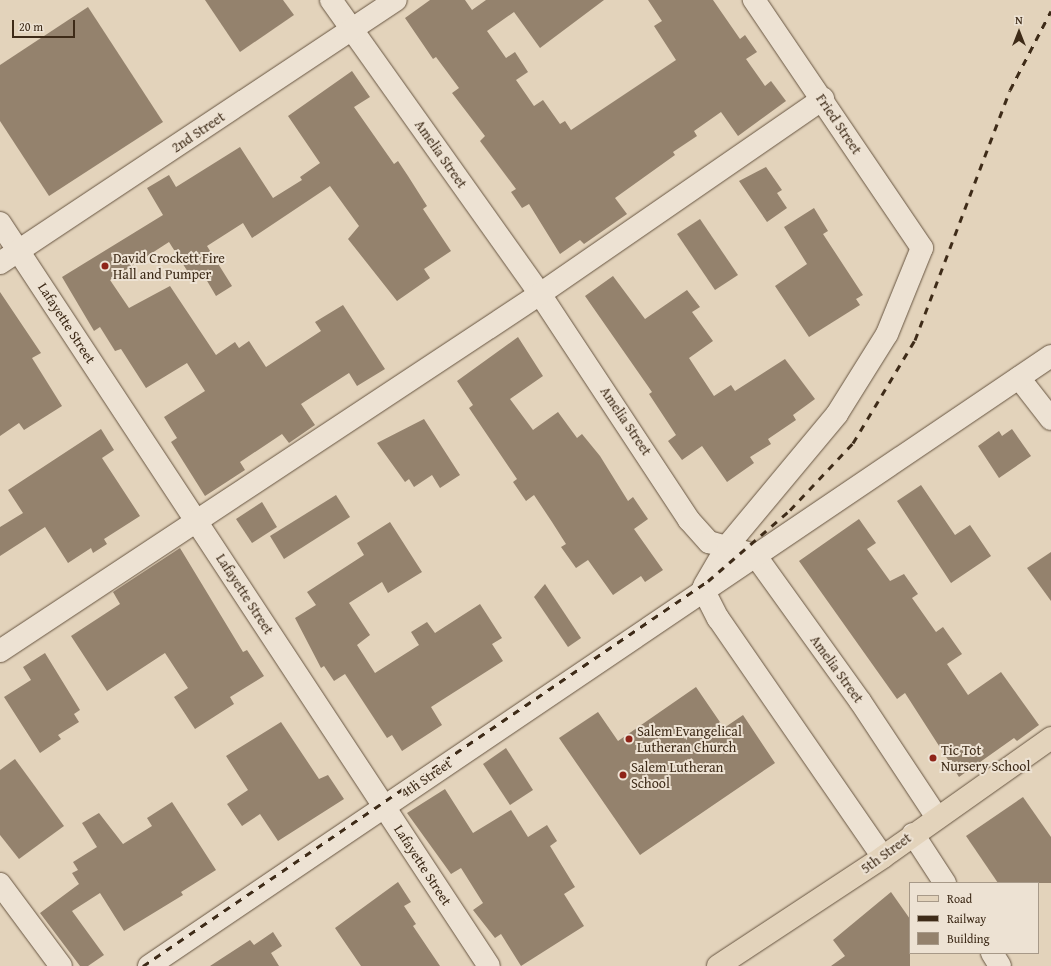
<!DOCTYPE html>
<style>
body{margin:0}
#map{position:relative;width:1051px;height:966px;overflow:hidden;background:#e3d3bb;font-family:"Gentium Book Plus",serif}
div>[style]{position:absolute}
.building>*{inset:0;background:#94826d}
.roads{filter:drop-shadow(0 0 1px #675541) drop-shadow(0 0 1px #675541)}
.minor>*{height:22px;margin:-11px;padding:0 11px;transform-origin:11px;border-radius:11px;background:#ede2d3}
.major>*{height:22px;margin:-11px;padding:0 11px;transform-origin:11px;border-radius:11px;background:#e3d3bb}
.rail>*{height:3px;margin-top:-1.5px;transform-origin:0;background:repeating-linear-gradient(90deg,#3e2b18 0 7px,transparent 0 14px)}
.dots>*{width:11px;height:11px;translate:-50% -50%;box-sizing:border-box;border:2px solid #ede2d3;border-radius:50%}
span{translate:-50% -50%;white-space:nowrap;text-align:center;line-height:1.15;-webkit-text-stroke:4px #ede2d3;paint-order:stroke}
.street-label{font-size:14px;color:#3e2b18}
.poi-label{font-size:14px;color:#3e2b18}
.left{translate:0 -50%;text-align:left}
.legend{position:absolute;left:909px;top:882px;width:130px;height:72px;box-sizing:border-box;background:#ede2d3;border:1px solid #a79988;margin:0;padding:5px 7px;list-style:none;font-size:12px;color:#3e2b18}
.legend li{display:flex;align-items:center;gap:8px;height:20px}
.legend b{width:20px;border:1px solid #a79988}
.north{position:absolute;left:999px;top:12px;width:40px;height:40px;-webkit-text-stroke:3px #ede2d3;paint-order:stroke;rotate:0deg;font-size:11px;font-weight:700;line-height:16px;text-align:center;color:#3e2b18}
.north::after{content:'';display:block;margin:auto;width:14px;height:18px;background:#3e2b18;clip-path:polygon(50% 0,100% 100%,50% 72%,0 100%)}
.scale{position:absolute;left:12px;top:20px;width:63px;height:18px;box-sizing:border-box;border:2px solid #3e2b18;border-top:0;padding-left:5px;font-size:12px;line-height:14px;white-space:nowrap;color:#3e2b18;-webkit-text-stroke:3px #ede2d3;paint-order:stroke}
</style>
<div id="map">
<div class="building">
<i style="clip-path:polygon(205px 0,283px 0,294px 15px,240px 52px)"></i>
<i style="clip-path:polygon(430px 0,465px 0,472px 10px,486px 0,604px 0,540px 48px,514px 12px,487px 31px,506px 58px,515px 52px,528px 72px,516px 80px,534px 106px,543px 100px,560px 124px,565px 121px,571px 130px,676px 60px,654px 26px,662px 21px,648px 0,713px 0,740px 39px,745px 35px,757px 52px,746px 59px,765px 86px,771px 81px,786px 101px,738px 136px,721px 112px,694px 131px,697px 136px,673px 152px,675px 155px,615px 198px,627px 214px,584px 244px,580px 240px,560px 254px,529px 204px,522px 208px,511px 192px,516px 189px,480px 141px,485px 136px,452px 93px,459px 88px,436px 57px,433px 59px,405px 18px)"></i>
<i style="clip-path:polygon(88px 7px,163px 122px,49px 196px,0 121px,0 65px)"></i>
<i style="clip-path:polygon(352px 71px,370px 97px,354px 107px,394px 164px,398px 161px,408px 176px,427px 206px,423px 209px,451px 251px,424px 269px,430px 278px,397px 301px,348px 239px,359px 226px,330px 186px,252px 238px,243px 223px,207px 246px,232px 286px,216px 296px,203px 274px,193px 280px,169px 242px,110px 280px,129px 308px,170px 286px,216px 355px,235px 342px,239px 348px,249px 341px,266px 367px,321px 331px,315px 322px,343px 305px,385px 369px,357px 386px,349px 373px,301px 404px,315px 425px,289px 443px,282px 434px,240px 462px,245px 470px,205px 496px,171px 442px,177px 438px,164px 417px,205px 391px,187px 363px,146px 388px,121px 349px,115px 351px,100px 327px,94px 331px,62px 277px,163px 215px,147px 188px,169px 175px,176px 187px,240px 147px,273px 198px,302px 180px,300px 177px,320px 163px,288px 116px)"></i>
<i style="clip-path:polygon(766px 167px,782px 190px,777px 193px,787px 208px,767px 222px,739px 181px)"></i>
<i style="clip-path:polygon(814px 208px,828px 231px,823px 234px,863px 295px,856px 299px,860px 305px,809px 337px,775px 286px,807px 264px,784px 227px)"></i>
<i style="clip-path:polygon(700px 219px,738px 275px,715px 290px,677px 234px)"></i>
<i style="clip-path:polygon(613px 276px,645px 319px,687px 290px,700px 307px,692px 312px,713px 341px,689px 358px,714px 396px,731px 385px,735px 391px,785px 359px,815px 399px,793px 415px,796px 420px,768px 439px,771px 444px,750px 457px,754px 463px,727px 482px,702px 446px,682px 460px,668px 441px,676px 435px,649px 394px,652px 392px,585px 296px)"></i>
<i style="clip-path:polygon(0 292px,41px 353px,32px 358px,62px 406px,24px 430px,19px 423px,0 436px)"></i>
<i style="clip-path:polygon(518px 337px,543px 376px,510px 399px,533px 430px,558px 412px,577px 438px,582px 434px,600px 456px,628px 501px,633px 497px,648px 519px,634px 529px,663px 570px,645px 582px,641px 576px,613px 595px,588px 560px,576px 568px,561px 547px,566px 544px,552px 522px,534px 495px,526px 501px,513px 482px,517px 479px,469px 408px,473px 405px,457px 381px)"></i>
<i style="clip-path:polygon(424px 419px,460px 475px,440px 488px,432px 475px,414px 487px,409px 479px,405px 482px,377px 443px)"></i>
<i style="clip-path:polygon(101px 429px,114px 450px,102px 458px,140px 516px,104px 539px,107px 544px,93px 553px,91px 548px,68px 563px,45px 527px,0 556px,0 527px,23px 513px,8px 490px)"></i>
<i style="clip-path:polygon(1012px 429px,1031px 456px,999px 478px,978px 446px,999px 431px,1002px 436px)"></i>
<i style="clip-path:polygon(921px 485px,955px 535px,970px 525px,991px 556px,951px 583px,897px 501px)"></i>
<i style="clip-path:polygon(336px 495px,350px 517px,284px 559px,270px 536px)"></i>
<i style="clip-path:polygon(262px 502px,277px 527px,252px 543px,236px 519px)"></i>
<i style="clip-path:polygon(859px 519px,876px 543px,867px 549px,890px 581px,904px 574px,918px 594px,912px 598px,936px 632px,943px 627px,962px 654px,947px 664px,968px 695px,1001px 672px,1039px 725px,1017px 741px,1014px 738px,959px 777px,905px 693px,897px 699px,799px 561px)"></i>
<i style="clip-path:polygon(390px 522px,422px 572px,388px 593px,382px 582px,349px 603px,370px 635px,357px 645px,375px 673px,419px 645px,411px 632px,427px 622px,435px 633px,480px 604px,502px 638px,492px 644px,503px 661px,431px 707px,442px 725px,402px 751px,392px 735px,387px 738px,345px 674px,334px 681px,324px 666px,321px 668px,295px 618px,316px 605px,307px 592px,364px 555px,357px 543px)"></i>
<i style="clip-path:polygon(180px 548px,243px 652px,247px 650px,264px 676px,230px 697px,234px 704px,195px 729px,174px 697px,188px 688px,165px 653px,107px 691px,71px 636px,120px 604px,113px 592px)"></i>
<i style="clip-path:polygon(1051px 552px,1051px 601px,1027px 568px)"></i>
<i style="clip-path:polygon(545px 584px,581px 638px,568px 647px,534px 597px)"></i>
<i style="clip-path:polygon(45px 653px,80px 710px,74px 714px,79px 722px,58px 735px,61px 739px,40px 753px,4px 697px,31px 680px,23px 667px)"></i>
<i style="clip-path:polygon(696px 687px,724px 728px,743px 715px,775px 763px,640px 855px,559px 738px,598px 712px,618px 741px)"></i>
<i style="clip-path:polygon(281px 722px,319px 779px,328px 775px,344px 799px,278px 841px,260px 814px,242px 826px,227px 804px,248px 790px,226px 756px)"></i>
<i style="clip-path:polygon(506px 748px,533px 790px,510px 805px,483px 764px)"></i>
<i style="clip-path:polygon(15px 759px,64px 826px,19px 859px,0 835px,0 770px)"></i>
<i style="clip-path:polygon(445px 789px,473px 833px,511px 810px,528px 837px,547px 825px,557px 841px,550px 846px,575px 887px,564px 894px,584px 926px,521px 966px,501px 934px,495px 938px,473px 910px,483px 903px,461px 868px,451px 874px,407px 813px)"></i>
<i style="clip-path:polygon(1023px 797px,1051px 837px,1051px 883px,998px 883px,966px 836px)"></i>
<i style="clip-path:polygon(172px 802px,216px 870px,181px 892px,183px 895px,124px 931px,100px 893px,72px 911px,104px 955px,88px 966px,80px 966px,40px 913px,79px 884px,72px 873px,78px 870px,73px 862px,97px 847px,82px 823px,99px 813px,123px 844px,152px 826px,147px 818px)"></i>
<i style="clip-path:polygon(398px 882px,411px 902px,404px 906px,416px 924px,413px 926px,440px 966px,361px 966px,335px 928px)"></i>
<i style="clip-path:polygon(891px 892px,910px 919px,910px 966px,831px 966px,845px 956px,833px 940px)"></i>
<i style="clip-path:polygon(273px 932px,282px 946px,271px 953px,279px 966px,210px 966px,250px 940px,254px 945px)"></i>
</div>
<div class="roads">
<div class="minor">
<i style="left:331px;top:0;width:361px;rotate:54.6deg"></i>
<i style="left:540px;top:294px;width:271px;rotate:56.6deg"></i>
<i style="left:689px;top:520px;width:30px;rotate:48deg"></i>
<i style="left:709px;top:542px;width:48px;rotate:15.8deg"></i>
<i style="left:755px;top:555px;width:180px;rotate:54.3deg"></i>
<i style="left:860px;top:701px;width:138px;rotate:56.5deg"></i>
<i style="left:0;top:223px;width:889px;rotate:56.65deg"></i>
<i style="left:0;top:263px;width:475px;rotate:-33.6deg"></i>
<i style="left:1019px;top:378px;width:52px;rotate:52deg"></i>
<i style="left:704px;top:586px;width:48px;rotate:-59.7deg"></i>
<i style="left:728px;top:545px;width:170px;rotate:-50.2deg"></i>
<i style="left:837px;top:414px;width:94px;rotate:-58deg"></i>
<i style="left:887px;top:334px;width:93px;rotate:-67.9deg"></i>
<i style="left:922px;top:248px;width:300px;rotate:-124.1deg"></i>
<i style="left:703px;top:589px;width:33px;rotate:63deg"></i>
<i style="left:718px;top:618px;width:290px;rotate:55.4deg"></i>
<i style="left:0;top:651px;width:647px;rotate:-33.47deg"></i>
<i style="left:540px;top:294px;width:344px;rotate:-34.6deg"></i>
<i style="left:913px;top:834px;width:59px;rotate:56.9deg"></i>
<i style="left:0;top:884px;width:102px;rotate:53.4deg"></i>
<i style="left:992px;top:953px;width:15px;rotate:58deg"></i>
<i style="left:149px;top:966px;width:1089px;rotate:-34.07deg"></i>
</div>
<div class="major">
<i style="left:718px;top:966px;width:198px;rotate:-33.4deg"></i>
<i style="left:883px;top:857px;width:206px;rotate:-35.3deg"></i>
</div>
</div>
<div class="rail">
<i style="left:143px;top:966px;width:684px;rotate:-34.27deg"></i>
<i style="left:708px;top:581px;width:108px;rotate:-40.9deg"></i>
<i style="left:790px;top:510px;width:92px;rotate:-46.8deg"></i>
<i style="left:853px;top:443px;width:120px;rotate:-59deg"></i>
<i style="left:915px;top:340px;width:267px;rotate:-69.2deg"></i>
<i style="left:1010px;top:90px;width:89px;rotate:-62.6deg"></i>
</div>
<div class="dots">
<i style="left:105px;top:266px;background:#8f2418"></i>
<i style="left:629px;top:739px;background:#8f2418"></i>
<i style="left:933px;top:758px;background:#8f2418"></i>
<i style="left:623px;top:775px;background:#8f2418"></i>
</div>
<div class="street-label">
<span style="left:839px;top:124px;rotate:56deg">Fried Street</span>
<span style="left:198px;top:132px;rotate:-34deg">2nd Street</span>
<span style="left:441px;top:154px;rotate:55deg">Amelia Street</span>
<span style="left:67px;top:323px;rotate:57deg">Lafayette Street</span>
<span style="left:626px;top:421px;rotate:56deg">Amelia Street</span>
<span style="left:245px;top:594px;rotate:57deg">Lafayette Street</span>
<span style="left:837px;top:669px;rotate:54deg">Amelia Street</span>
<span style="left:426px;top:778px;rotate:-34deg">4th Street</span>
<span style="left:886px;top:853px;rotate:-36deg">5th Street</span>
<span style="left:423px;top:865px;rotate:57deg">Lafayette Street</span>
</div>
<div class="poi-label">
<span class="left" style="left:113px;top:266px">David Crockett Fire<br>Hall and Pumper</span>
<span class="left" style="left:637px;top:739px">Salem Evangelical<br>Lutheran Church</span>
<span class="left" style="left:941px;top:758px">Tic Tot<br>Nursery School</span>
<span class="left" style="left:631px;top:775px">Salem Lutheran<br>School</span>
</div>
<ul class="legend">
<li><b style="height:5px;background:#e3d3bb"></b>Road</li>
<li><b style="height:5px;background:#3e2b18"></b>Railway</li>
<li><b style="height:11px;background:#94826d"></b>Building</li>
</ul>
<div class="north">N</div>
<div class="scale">20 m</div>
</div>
